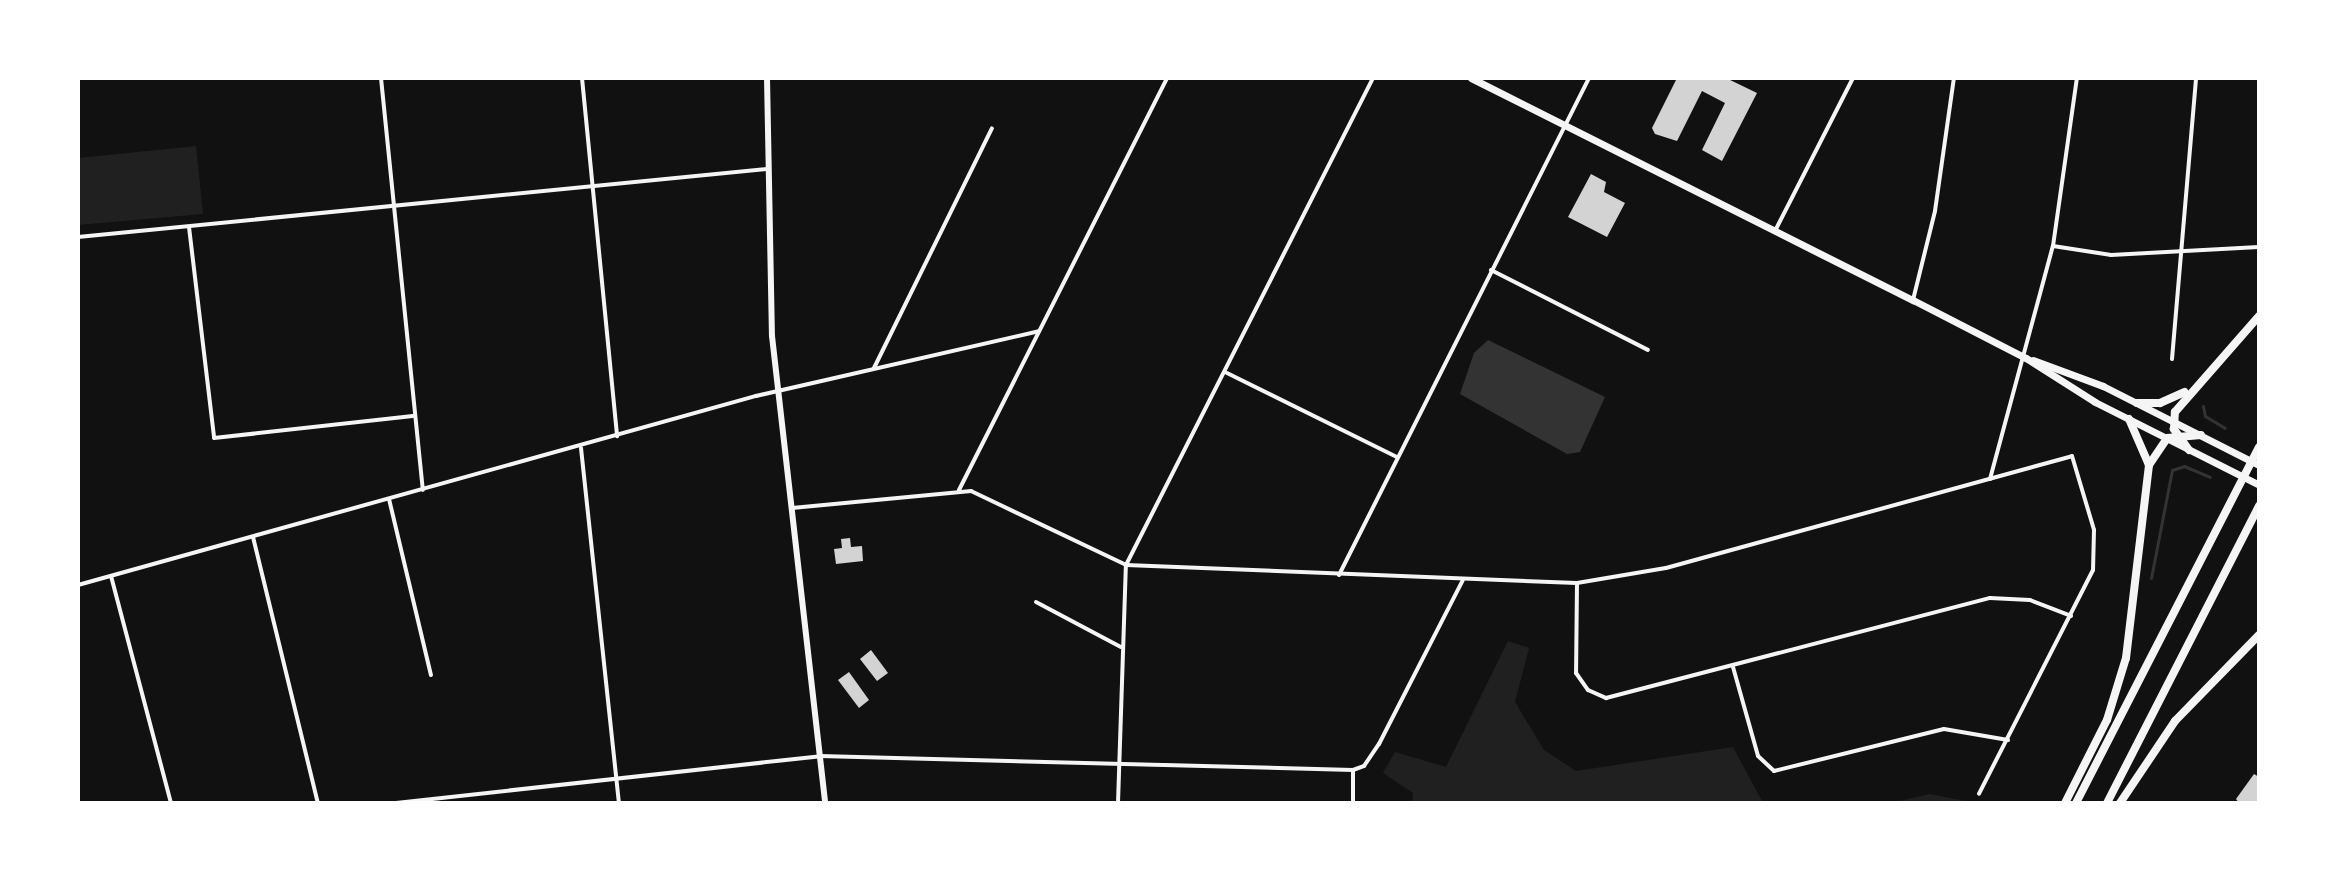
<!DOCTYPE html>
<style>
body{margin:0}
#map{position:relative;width:2337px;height:881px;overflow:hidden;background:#111;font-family:"Space Grotesk",sans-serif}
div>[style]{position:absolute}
.green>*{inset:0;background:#202020}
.water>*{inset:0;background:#333}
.stream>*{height:3px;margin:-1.5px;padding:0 1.5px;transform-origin:1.5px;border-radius:1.5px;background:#333}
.building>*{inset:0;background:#d3d3d3}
.minor>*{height:4px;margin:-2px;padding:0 2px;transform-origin:2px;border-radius:2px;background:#f5f5f5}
.secondary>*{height:6px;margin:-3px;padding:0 3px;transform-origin:3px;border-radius:3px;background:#f5f5f5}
.primary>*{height:7px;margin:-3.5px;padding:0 3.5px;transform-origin:3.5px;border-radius:3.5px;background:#f5f5f5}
.motorway>*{height:8px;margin:-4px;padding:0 4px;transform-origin:4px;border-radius:4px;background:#f5f5f5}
span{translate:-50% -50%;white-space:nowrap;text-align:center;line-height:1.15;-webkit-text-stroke:6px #fff;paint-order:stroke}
.frame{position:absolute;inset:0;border:80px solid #fff;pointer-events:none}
</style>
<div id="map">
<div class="green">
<i style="clip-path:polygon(196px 146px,203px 214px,78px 225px,78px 158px)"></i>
<i style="clip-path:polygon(1508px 641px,1529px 648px,1515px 702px,1544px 750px,1576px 771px,1733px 747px,1763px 803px,1412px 803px,1413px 793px,1383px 773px,1395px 752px,1446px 767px)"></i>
<i style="clip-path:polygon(1930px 794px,1975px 803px,1891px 803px)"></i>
</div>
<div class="water">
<i style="clip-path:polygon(1488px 340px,1605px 397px,1580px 452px,1567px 454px,1460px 394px,1474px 353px)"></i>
</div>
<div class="stream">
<i style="left:2203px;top:406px;width:10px;rotate:79deg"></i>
<i style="left:2205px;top:416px;width:23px;rotate:31deg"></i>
<i style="left:2151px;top:578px;width:110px;rotate:-79deg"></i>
<i style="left:2172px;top:470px;width:13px;rotate:-18deg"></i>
<i style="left:2184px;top:466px;width:28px;rotate:23deg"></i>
</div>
<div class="building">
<i style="clip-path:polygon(1677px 78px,1726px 78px,1757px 93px,1722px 161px,1702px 150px,1725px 103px,1702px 91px,1677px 141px,1655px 134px,1652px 128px)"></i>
<i style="clip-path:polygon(1591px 174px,1606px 182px,1604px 192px,1625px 203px,1607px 237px,1568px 217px)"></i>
<i style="clip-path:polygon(850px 538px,851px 547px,862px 546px,863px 561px,836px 564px,834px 549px,842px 548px,841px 539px)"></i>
<i style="clip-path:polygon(871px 650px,888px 673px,877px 681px,860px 659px)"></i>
<i style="clip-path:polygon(849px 672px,869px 700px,859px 708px,838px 680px)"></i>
<i style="clip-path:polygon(2254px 774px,2259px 777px,2259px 803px,2239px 803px,2236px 799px)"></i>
</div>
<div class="minor">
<i style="left:381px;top:78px;width:414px;rotate:84.2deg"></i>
<i style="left:582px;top:78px;width:360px;rotate:84.4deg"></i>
<i style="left:189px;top:227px;width:212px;rotate:83.2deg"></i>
<i style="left:214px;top:438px;width:200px;rotate:-6.3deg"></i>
<i style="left:1775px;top:231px;width:172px;rotate:-63deg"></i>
<i style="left:78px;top:237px;width:692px;rotate:-5.64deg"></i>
<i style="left:2053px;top:246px;width:59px;rotate:8.8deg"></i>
<i style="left:2111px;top:255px;width:148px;rotate:-3.1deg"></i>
<i style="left:1491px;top:270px;width:176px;rotate:27deg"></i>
<i style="left:1913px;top:300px;width:92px;rotate:-76.1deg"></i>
<i style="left:1935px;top:211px;width:134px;rotate:-81.9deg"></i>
<i style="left:2172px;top:359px;width:282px;rotate:-85.1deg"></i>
<i style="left:874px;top:368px;width:267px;rotate:-63.8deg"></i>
<i style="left:1227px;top:373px;width:190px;rotate:26.3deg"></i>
<i style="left:581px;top:448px;width:357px;rotate:83.9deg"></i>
<i style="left:1990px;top:479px;width:241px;rotate:-74.9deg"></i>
<i style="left:2053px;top:246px;width:170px;rotate:-81.9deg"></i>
<i style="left:959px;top:490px;width:462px;rotate:-63.2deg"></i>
<i style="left:389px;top:499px;width:181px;rotate:76.6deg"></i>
<i style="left:792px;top:508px;width:180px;rotate:-5.4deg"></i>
<i style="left:971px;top:491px;width:172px;rotate:25.5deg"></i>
<i style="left:1126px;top:565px;width:451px;rotate:2.3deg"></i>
<i style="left:1577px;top:583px;width:90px;rotate:-9.6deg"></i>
<i style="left:1666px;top:568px;width:421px;rotate:-15.4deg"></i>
<i style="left:2072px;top:456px;width:77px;rotate:73.4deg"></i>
<i style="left:2094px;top:530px;width:40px;rotate:91.4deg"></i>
<i style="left:2093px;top:570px;width:251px;rotate:117deg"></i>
<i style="left:253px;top:537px;width:274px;rotate:76.3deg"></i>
<i style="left:1339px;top:575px;width:556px;rotate:-63.3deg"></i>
<i style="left:111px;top:576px;width:235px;rotate:75.2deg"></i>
<i style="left:1577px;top:583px;width:90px;rotate:90.6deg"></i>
<i style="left:1576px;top:673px;width:21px;rotate:55deg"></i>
<i style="left:1588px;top:690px;width:20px;rotate:24deg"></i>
<i style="left:1606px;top:698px;width:397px;rotate:-14.6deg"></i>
<i style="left:1990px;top:598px;width:40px;rotate:2.9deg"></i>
<i style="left:2030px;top:600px;width:44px;rotate:21.3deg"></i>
<i style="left:78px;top:585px;width:704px;rotate:-15.58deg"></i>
<i style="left:756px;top:396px;width:290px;rotate:-12.9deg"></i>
<i style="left:1036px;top:602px;width:96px;rotate:27.9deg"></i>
<i style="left:1733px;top:667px;width:92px;rotate:74.3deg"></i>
<i style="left:1758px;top:756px;width:22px;rotate:43deg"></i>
<i style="left:1774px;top:771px;width:175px;rotate:-13.9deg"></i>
<i style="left:1944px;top:729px;width:65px;rotate:9.8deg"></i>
<i style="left:396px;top:803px;width:427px;rotate:-6.3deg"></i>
<i style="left:820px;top:756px;width:533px;rotate:1.5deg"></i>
<i style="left:1353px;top:770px;width:12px;rotate:-20deg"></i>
<i style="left:1364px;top:766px;width:27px;rotate:-56deg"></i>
<i style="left:1379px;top:744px;width:184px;rotate:-62.9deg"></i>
<i style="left:1118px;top:803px;width:238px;rotate:-88.1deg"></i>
<i style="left:1126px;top:565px;width:546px;rotate:-63.11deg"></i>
<i style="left:1353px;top:803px;width:33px;rotate:-90deg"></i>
</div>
<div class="secondary">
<i style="left:767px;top:78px;width:258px;rotate:88.9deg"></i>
<i style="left:772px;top:336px;width:470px;rotate:83.5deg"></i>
</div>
<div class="primary">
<i style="left:1471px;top:78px;width:495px;rotate:26.7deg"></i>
<i style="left:1913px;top:300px;width:127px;rotate:27.2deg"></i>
<i style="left:2026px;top:358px;width:82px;rotate:32.5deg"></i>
<i style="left:2095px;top:402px;width:184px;rotate:26.8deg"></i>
<i style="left:2033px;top:360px;width:75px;rotate:20.4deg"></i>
<i style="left:2103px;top:386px;width:175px;rotate:26.9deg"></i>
</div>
<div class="motorway">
<i style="left:2137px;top:403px;width:23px"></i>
<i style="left:2160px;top:403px;width:27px;rotate:-24deg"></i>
<i style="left:2129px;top:419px;width:50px;rotate:66.5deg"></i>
<i style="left:2189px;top:450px;width:26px;rotate:-126deg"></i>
<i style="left:2174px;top:429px;width:17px;rotate:-87deg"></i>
<i style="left:2175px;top:412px;width:128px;rotate:-48.8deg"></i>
<i style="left:2065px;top:803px;width:93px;rotate:-63.2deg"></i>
<i style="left:2107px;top:720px;width:65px;rotate:-73deg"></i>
<i style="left:2126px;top:658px;width:194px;rotate:-83.2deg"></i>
<i style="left:2149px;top:465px;width:32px;rotate:-56deg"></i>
<i style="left:2167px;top:438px;width:34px;rotate:-5deg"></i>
<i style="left:2076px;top:803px;width:400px;rotate:-62.8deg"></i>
<i style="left:2107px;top:803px;width:334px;rotate:-62.9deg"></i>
<i style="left:2120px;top:803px;width:99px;rotate:-56.1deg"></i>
<i style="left:2175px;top:721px;width:120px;rotate:-45.7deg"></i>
</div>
<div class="frame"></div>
</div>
